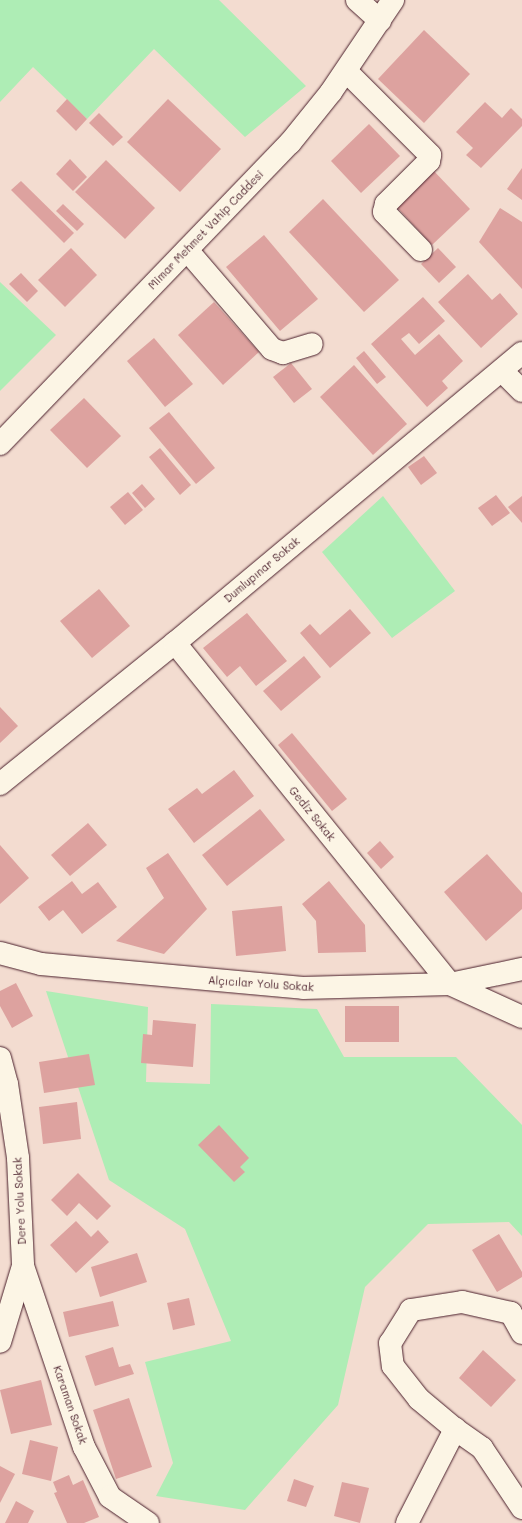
<!DOCTYPE html>
<meta charset="utf-8">
<style>
body{margin:0}
#map{position:relative;width:522px;height:1523px;overflow:hidden;background:#f3dcd0;font-family:Mali,sans-serif}
div>[style]{position:absolute}
.green>*{inset:0;background:#aeedb5}
.building>*{inset:0;background:#dda29f}
.roads{filter:drop-shadow(0 0 1px #4a1f2b) drop-shadow(0 0 1px #4a1f2b)}
.minor>*{height:22px;margin:-11px;padding:0 11px;transform-origin:11px;border-radius:11px;background:#fcf5e5}
.major>*{height:22px;margin:-11px;padding:0 11px;transform-origin:11px;border-radius:11px;background:#fcf5e5}
span{translate:-50% -50%;white-space:nowrap;text-align:center;line-height:1.15;-webkit-text-stroke:3px #fcf5e5;paint-order:stroke}
.street-label{font-size:11px;color:#4a1f2b}
</style>
<div id="map">
<div class="green">
<i style="clip-path:polygon(0 0,219px 0,306px 86px,245px 137px,154px 49px,87px 119px,33px 67px,0 102px)"></i>
<i style="clip-path:polygon(0 282px,56px 335px,0 391px)"></i>
<i style="clip-path:polygon(383px 496px,455px 591px,392px 638px,322px 552px)"></i>
<i style="clip-path:polygon(46px 991px,148px 1007px,146px 1082px,210px 1084px,211px 1004px,317px 1009px,344px 1057px,456px 1057px,522px 1125px,522px 1236px,509px 1222px,428px 1224px,365px 1287px,338px 1405px,245px 1510px,156px 1496px,173px 1463px,145px 1362px,231px 1341px,185px 1229px,109px 1180px)"></i>
</div>
<div class="building">
<i style="clip-path:polygon(424px 30px,470px 74px,424px 123px,378px 79px)"></i>
<i style="clip-path:polygon(67px 99px,87px 119px,76px 131px,56px 111px)"></i>
<i style="clip-path:polygon(168px 99px,221px 149px,180px 192px,127px 142px)"></i>
<i style="clip-path:polygon(485px 102px,502px 118px,511px 108px,522px 119px,522px 126px,481px 168px,466px 155px,473px 148px,456px 132px)"></i>
<i style="clip-path:polygon(99px 113px,123px 137px,113px 146px,89px 123px)"></i>
<i style="clip-path:polygon(369px 124px,400px 156px,361px 193px,331px 161px)"></i>
<i style="clip-path:polygon(70px 159px,87px 177px,73px 191px,56px 174px)"></i>
<i style="clip-path:polygon(106px 160px,155px 208px,125px 239px,75px 192px)"></i>
<i style="clip-path:polygon(522px 168px,522px 200px,507px 189px)"></i>
<i style="clip-path:polygon(432px 169px,470px 209px,432px 245px,394px 204px)"></i>
<i style="clip-path:polygon(21px 181px,74px 233px,64px 243px,11px 190px)"></i>
<i style="clip-path:polygon(323px 199px,399px 280px,364px 312px,289px 232px)"></i>
<i style="clip-path:polygon(63px 204px,84px 224px,77px 231px,56px 211px)"></i>
<i style="clip-path:polygon(500px 208px,522px 222px,522px 289px,479px 242px)"></i>
<i style="clip-path:polygon(264px 235px,318px 299px,280px 331px,226px 267px)"></i>
<i style="clip-path:polygon(71px 248px,97px 275px,65px 307px,38px 280px)"></i>
<i style="clip-path:polygon(438px 248px,456px 267px,439px 283px,421px 264px)"></i>
<i style="clip-path:polygon(21px 273px,38px 291px,27px 302px,9px 284px)"></i>
<i style="clip-path:polygon(468px 274px,492px 300px,500px 293px,518px 314px,481px 348px,438px 302px)"></i>
<i style="clip-path:polygon(423px 297px,445px 321px,419px 344px,409px 333px,401px 339px,415px 355px,439px 334px,463px 361px,442px 381px,448px 388px,427px 407px,371px 344px)"></i>
<i style="clip-path:polygon(214px 302px,259px 352px,223px 385px,178px 335px)"></i>
<i style="clip-path:polygon(154px 338px,193px 384px,165px 407px,127px 361px)"></i>
<i style="clip-path:polygon(364px 351px,386px 377px,377px 384px,356px 358px)"></i>
<i style="clip-path:polygon(291px 363px,312px 389px,294px 403px,273px 377px)"></i>
<i style="clip-path:polygon(354px 365px,407px 424px,373px 455px,320px 397px)"></i>
<i style="clip-path:polygon(84px 398px,121px 436px,87px 468px,50px 430px)"></i>
<i style="clip-path:polygon(169px 412px,215px 468px,196px 484px,149px 428px)"></i>
<i style="clip-path:polygon(160px 448px,191px 485px,180px 495px,149px 457px)"></i>
<i style="clip-path:polygon(424px 456px,437px 473px,421px 485px,408px 467px)"></i>
<i style="clip-path:polygon(142px 484px,155px 499px,145px 508px,132px 493px)"></i>
<i style="clip-path:polygon(128px 492px,143px 510px,125px 525px,110px 507px)"></i>
<i style="clip-path:polygon(496px 495px,510px 513px,492px 526px,478px 508px)"></i>
<i style="clip-path:polygon(522px 496px,522px 523px,508px 507px)"></i>
<i style="clip-path:polygon(99px 589px,130px 626px,92px 658px,60px 621px)"></i>
<i style="clip-path:polygon(350px 609px,371px 633px,330px 668px,300px 633px,310px 624px,320px 635px)"></i>
<i style="clip-path:polygon(247px 613px,287px 661px,256px 686px,240px 666px,227px 677px,203px 648px)"></i>
<i style="clip-path:polygon(304px 656px,321px 677px,281px 711px,263px 691px)"></i>
<i style="clip-path:polygon(0 707px,18px 726px,0 743px)"></i>
<i style="clip-path:polygon(292px 733px,347px 799px,332px 811px,278px 745px)"></i>
<i style="clip-path:polygon(234px 770px,254px 796px,194px 843px,168px 809px,197px 788px,202px 794px)"></i>
<i style="clip-path:polygon(260px 809px,285px 840px,227px 886px,202px 855px)"></i>
<i style="clip-path:polygon(88px 823px,107px 845px,70px 876px,51px 855px)"></i>
<i style="clip-path:polygon(380px 841px,394px 857px,381px 869px,367px 853px)"></i>
<i style="clip-path:polygon(0 845px,29px 878px,0 904px)"></i>
<i style="clip-path:polygon(168px 853px,207px 909px,164px 954px,116px 941px,164px 898px,146px 868px)"></i>
<i style="clip-path:polygon(487px 854px,522px 893px,522px 909px,486px 941px,444px 892px)"></i>
<i style="clip-path:polygon(72px 881px,82px 894px,98px 882px,117px 907px,82px 934px,63px 910px,49px 921px,38px 907px)"></i>
<i style="clip-path:polygon(329px 881px,365px 925px,366px 952px,318px 953px,316px 921px,302px 904px)"></i>
<i style="clip-path:polygon(282px 906px,286px 951px,236px 956px,232px 911px)"></i>
<i style="clip-path:polygon(16px 983px,33px 1016px,12px 1028px,0 1006px,0 991px)"></i>
<i style="clip-path:polygon(345px 1006px,399px 1006px,399px 1042px,345px 1042px)"></i>
<i style="clip-path:polygon(153px 1020px,196px 1024px,193px 1067px,141px 1063px,143px 1034px,152px 1035px)"></i>
<i style="clip-path:polygon(89px 1054px,95px 1085px,44px 1093px,39px 1062px)"></i>
<i style="clip-path:polygon(77px 1102px,81px 1139px,43px 1144px,39px 1107px)"></i>
<i style="clip-path:polygon(219px 1125px,249px 1158px,240px 1167px,245px 1172px,234px 1182px,198px 1145px)"></i>
<i style="clip-path:polygon(78px 1173px,111px 1206px,97px 1220px,79px 1203px,67px 1216px,51px 1200px)"></i>
<i style="clip-path:polygon(76px 1221px,91px 1237px,98px 1230px,109px 1242px,76px 1273px,50px 1245px)"></i>
<i style="clip-path:polygon(499px 1234px,522px 1272px,522px 1277px,497px 1292px,472px 1250px)"></i>
<i style="clip-path:polygon(137px 1253px,147px 1282px,100px 1297px,91px 1267px)"></i>
<i style="clip-path:polygon(189px 1298px,195px 1325px,173px 1330px,167px 1303px)"></i>
<i style="clip-path:polygon(113px 1301px,119px 1326px,69px 1337px,63px 1312px)"></i>
<i style="clip-path:polygon(113px 1347px,119px 1367px,130px 1364px,134px 1374px,95px 1386px,85px 1356px)"></i>
<i style="clip-path:polygon(483px 1350px,516px 1380px,491px 1407px,459px 1378px)"></i>
<i style="clip-path:polygon(41px 1380px,52px 1425px,11px 1434px,0 1390px)"></i>
<i style="clip-path:polygon(129px 1398px,152px 1467px,116px 1479px,93px 1410px)"></i>
<i style="clip-path:polygon(30px 1440px,58px 1447px,51px 1481px,22px 1474px)"></i>
<i style="clip-path:polygon(0 1466px,15px 1474px,0 1503px)"></i>
<i style="clip-path:polygon(69px 1475px,73px 1485px,83px 1480px,99px 1517px,84px 1523px,67px 1523px,54px 1493px,57px 1492px,53px 1482px)"></i>
<i style="clip-path:polygon(294px 1479px,314px 1486px,306px 1507px,287px 1501px)"></i>
<i style="clip-path:polygon(342px 1482px,369px 1488px,360px 1523px,334px 1516px)"></i>
<i style="clip-path:polygon(16px 1501px,34px 1511px,28px 1523px,5px 1523px)"></i>
</div>
<div class="roads">
<div class="minor">
<i style="left:357px;top:0;width:31px;rotate:42deg"></i>
<i style="left:346px;top:71px;width:119px;rotate:45deg"></i>
<i style="left:430px;top:155px;width:6px;rotate:99deg"></i>
<i style="left:429px;top:161px;width:61px;rotate:135deg"></i>
<i style="left:386px;top:204px;width:8px;rotate:104deg"></i>
<i style="left:384px;top:212px;width:53px;rotate:45.8deg"></i>
<i style="left:187px;top:250px;width:130px;rotate:49.4deg"></i>
<i style="left:272px;top:349px;width:12px;rotate:20deg"></i>
<i style="left:283px;top:353px;width:30px;rotate:-17deg"></i>
<i style="left:502px;top:371px;width:28px;rotate:45deg"></i>
<i style="left:175px;top:643px;width:438px;rotate:51.1deg"></i>
<i style="left:450px;top:984px;width:79px;rotate:24.6deg"></i>
<i style="left:0;top:784px;width:225px;rotate:-38.9deg"></i>
<i style="left:175px;top:643px;width:452px;rotate:-39.9deg"></i>
<i style="left:0;top:953px;width:42px;rotate:15deg"></i>
<i style="left:41px;top:964px;width:263px;rotate:5.2deg"></i>
<i style="left:303px;top:988px;width:147px;rotate:-1.6deg"></i>
<i style="left:450px;top:984px;width:74px;rotate:-11.8deg"></i>
<i style="left:0;top:1058px;width:27px;rotate:75deg"></i>
<i style="left:7px;top:1084px;width:75px;rotate:81.5deg"></i>
<i style="left:18px;top:1158px;width:108px;rotate:87.3deg"></i>
<i style="left:23px;top:1266px;width:79px;rotate:106.8deg"></i>
<i style="left:23px;top:1266px;width:191px;rotate:71.4deg"></i>
<i style="left:84px;top:1447px;width:56px;rotate:62.5deg"></i>
<i style="left:110px;top:1497px;width:46px;rotate:34.4deg"></i>
<i style="left:522px;top:1333px;width:23px;rotate:-119deg"></i>
<i style="left:511px;top:1313px;width:50px;rotate:-167.3deg"></i>
<i style="left:462px;top:1302px;width:52px;rotate:171.1deg"></i>
<i style="left:411px;top:1310px;width:39px;rotate:122deg"></i>
<i style="left:390px;top:1343px;width:23px;rotate:83deg"></i>
<i style="left:393px;top:1366px;width:42px;rotate:51.8deg"></i>
<i style="left:419px;top:1399px;width:47px;rotate:39.8deg"></i>
<i style="left:455px;top:1429px;width:33px;rotate:35deg"></i>
<i style="left:482px;top:1448px;width:72px;rotate:56.3deg"></i>
<i style="left:407px;top:1523px;width:106px;rotate:-62.9deg"></i>
</div>
<div class="major">
<i style="left:0;top:444px;width:418px;rotate:-46.1deg"></i>
<i style="left:290px;top:143px;width:65px;rotate:-51.2deg"></i>
<i style="left:331px;top:92px;width:111px;rotate:-56deg"></i>
</div>
</div>
<div class="street-label">
<span style="left:206px;top:230px;rotate:-46deg">Mimar Mehmet Vahip Caddesi</span>
<span style="left:262px;top:570px;rotate:-40deg">Dumlupınar Sokak</span>
<span style="left:312px;top:814px;rotate:51deg">Gediz Sokak</span>
<span style="left:261px;top:984px;rotate:4deg">Alçıcılar Yolu Sokak</span>
<span style="left:20px;top:1201px;rotate:-93deg">Dere Yolu Sokak</span>
<span style="left:70px;top:1405px;rotate:71deg">Karaman Sokak</span>
</div>
</div>
